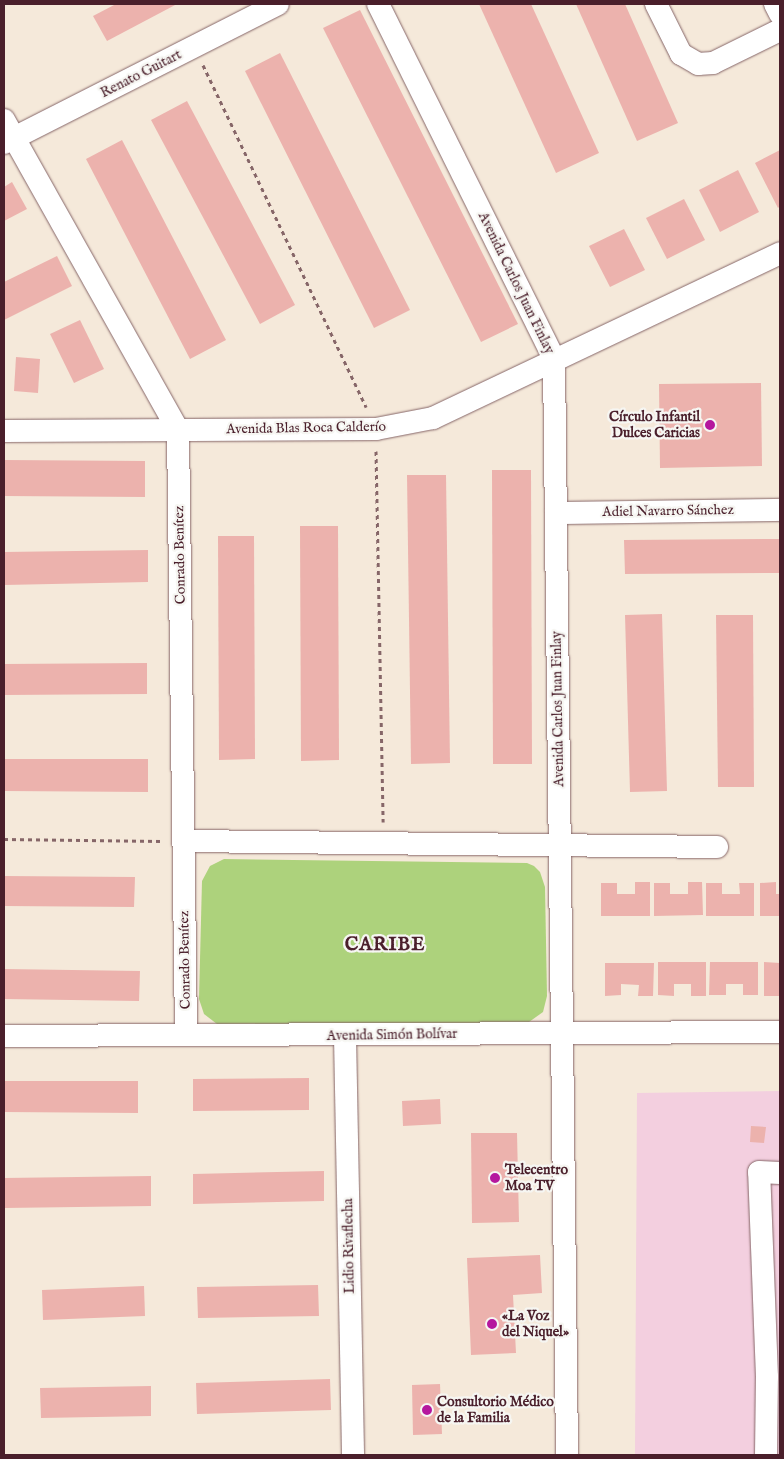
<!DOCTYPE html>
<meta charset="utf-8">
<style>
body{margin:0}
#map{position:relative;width:784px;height:1459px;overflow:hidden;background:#f5e9da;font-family:"IM FELL English",serif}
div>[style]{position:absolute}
.built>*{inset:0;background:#f3cfdf}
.green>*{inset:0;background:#add27c}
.building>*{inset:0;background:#ecb2ad}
.path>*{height:3px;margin-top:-1.5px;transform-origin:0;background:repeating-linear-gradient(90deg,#866668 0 4px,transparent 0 8px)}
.roads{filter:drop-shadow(0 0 1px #866668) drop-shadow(0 0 1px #866668)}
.minor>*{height:22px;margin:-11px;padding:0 11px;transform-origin:11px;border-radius:11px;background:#fff}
.dots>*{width:14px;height:14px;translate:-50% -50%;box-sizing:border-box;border:2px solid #f6f6f2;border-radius:50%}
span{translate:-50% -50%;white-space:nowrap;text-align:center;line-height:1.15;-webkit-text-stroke:4.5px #f6f6f2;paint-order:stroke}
.street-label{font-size:14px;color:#4a1f2b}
.poi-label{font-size:14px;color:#4a1f2b;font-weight:700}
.right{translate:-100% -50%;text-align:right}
.left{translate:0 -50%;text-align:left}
.district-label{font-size:19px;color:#4a1f2b;font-weight:700;letter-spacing:1px}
.frame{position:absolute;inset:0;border:5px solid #4a1f2b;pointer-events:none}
</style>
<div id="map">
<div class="built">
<i style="clip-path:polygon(780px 1091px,780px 1455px,635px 1455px,637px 1093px)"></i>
</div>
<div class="green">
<i style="clip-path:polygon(224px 859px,527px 863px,534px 866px,540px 872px,545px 887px,547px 996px,543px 1012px,529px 1022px,521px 1023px,217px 1024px,204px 1014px,199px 999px,202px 881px,210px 866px)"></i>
</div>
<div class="building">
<i style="clip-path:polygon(116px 4px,177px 4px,107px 41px,93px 16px)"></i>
<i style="clip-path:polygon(479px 4px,531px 4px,599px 153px,556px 173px)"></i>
<i style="clip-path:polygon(576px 4px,625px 4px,678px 123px,637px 141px)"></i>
<i style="clip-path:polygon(360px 10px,518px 324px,481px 342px,323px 28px)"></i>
<i style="clip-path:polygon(280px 53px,410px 310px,374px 328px,245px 71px)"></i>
<i style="clip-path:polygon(187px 101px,295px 305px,260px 324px,151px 120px)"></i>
<i style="clip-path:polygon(122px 140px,226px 340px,190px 359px,86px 159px)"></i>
<i style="clip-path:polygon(780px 150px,780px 206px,778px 208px,755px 163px)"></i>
<i style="clip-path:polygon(738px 170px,759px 212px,720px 232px,699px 190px)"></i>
<i style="clip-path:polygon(12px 182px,27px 209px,4px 221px,4px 187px)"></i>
<i style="clip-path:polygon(684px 199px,705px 240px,667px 259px,646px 218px)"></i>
<i style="clip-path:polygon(624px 229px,645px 270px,610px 287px,589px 246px)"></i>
<i style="clip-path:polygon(57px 256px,72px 286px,4px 320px,4px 282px)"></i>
<i style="clip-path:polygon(80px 320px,104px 369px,74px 383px,50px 334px)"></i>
<i style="clip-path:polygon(16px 357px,40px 359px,38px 393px,14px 391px)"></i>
<i style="clip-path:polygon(761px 383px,762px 466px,660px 468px,659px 384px)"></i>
<i style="clip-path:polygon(4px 460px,145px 461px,145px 497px,4px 496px)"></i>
<i style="clip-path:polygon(492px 470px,531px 470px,532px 764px,493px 764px)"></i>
<i style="clip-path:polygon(407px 475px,446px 475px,450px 763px,411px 764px)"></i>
<i style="clip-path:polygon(300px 526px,338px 526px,339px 760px,301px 761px)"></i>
<i style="clip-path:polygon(218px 536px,254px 536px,255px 759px,219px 760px)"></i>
<i style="clip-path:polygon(780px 539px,780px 573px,625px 574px,624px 540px)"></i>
<i style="clip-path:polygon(148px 550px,148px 582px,4px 585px,4px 552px)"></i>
<i style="clip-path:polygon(662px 614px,667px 791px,630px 792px,625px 615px)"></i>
<i style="clip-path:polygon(716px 615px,753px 615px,754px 787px,718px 787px)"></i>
<i style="clip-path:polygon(147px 663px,147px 694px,4px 695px,4px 664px)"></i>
<i style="clip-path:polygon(4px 759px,148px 759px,148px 792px,4px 791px)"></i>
<i style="clip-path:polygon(4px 876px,135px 877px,134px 907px,4px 906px)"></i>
<i style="clip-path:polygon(635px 882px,650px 882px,650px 916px,601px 916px,601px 883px,617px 883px,617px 894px,635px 894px)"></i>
<i style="clip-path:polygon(688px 882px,702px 882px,703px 915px,654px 916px,654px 883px,670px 883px,670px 894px,688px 894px)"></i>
<i style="clip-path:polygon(776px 882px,776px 894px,780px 894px,780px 916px,760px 916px,760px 883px)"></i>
<i style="clip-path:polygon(706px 883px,722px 883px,722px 894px,740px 894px,739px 883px,754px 883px,754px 916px,706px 916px)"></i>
<i style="clip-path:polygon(658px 962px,706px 962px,706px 996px,691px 996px,691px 984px,674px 984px,674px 996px,658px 995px)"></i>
<i style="clip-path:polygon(710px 962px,758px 962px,758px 995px,743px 995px,743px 984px,726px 984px,726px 995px,709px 995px)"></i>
<i style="clip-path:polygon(764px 962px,780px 963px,780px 996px,764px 996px)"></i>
<i style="clip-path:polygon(605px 963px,654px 963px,653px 996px,638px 996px,639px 985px,621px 984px,621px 995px,605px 996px)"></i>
<i style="clip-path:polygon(4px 969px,140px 971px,139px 1001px,4px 999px)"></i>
<i style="clip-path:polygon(309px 1078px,309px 1110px,193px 1111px,193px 1079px)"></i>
<i style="clip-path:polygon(4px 1081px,138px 1081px,138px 1113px,4px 1112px)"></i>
<i style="clip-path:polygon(440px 1099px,441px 1124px,403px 1126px,402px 1101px)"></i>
<i style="clip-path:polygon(751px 1126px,766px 1127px,764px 1143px,750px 1142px)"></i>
<i style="clip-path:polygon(471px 1133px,517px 1133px,519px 1222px,472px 1223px)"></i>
<i style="clip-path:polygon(324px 1171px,324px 1201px,193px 1204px,193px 1174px)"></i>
<i style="clip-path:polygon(151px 1176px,151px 1206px,4px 1208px,4px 1178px)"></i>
<i style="clip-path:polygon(540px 1255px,542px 1293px,513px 1295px,516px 1353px,471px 1355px,467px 1258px)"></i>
<i style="clip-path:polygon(318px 1285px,319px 1316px,198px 1318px,197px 1287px)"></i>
<i style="clip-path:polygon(144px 1286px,145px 1316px,43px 1320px,42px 1290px)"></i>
<i style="clip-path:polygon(330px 1379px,331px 1410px,197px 1414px,196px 1383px)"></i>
<i style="clip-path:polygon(440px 1384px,442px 1434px,413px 1435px,412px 1385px)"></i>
<i style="clip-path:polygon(151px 1386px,151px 1416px,41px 1418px,40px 1388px)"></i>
</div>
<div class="path">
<i style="left:203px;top:65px;width:379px;rotate:64.5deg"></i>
<i style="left:376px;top:451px;width:371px;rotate:88.9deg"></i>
<i style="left:4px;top:839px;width:157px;rotate:0.7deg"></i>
</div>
<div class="roads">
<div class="minor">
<i style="left:378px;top:4px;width:396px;rotate:63.6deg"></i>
<i style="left:554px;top:359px;width:1096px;rotate:89.32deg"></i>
<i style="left:656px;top:4px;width:56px;rotate:63.4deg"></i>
<i style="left:681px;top:54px;width:20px;rotate:30deg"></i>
<i style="left:698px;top:64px;width:15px;rotate:-4deg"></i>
<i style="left:713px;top:63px;width:75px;rotate:-26.2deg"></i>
<i style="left:775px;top:4px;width:11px;rotate:63deg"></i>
<i style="left:4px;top:120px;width:355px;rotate:60.7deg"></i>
<i style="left:178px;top:430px;width:605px;rotate:89.24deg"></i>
<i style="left:4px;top:143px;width:307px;rotate:-26.9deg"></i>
<i style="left:4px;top:431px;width:372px;rotate:-0.3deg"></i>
<i style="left:376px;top:429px;width:58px;rotate:-10.9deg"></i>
<i style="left:433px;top:418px;width:384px;rotate:-25.4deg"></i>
<i style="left:556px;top:513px;width:224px;rotate:-0.8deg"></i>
<i style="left:184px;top:841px;width:533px;rotate:0.64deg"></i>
<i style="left:4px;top:1036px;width:776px;rotate:-0.3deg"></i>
<i style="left:345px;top:1036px;width:419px;rotate:88.9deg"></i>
<i style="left:766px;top:1455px;width:78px;rotate:-89.3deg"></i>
<i style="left:767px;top:1377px;width:205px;rotate:-92.2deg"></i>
<i style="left:759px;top:1172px;width:21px;rotate:3deg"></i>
</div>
</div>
<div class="dots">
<i style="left:710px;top:425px;background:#b5179e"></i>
<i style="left:495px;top:1178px;background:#b5179e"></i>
<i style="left:492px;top:1324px;background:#b5179e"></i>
<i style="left:427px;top:1410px;background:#b5179e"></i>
</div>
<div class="street-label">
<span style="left:141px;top:74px;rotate:-27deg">Renato Guitart</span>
<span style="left:516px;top:283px;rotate:64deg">Avenida Carlos Juan Finlay</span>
<span style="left:306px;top:428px;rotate:-1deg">Avenida Blas Roca Calderío</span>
<span style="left:668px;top:511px;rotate:-1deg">Adiel Navarro Sánchez</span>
<span style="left:180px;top:555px;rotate:-91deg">Conrado Benítez</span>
<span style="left:558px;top:709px;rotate:-91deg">Avenida Carlos Juan Finlay</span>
<span style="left:185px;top:960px;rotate:-91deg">Conrado Benítez</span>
<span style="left:392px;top:1035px;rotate:-1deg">Avenida Simón Bolívar</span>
<span style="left:349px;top:1246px;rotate:-91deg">Lidio Rivaflecha</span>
</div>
<div class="poi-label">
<span class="right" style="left:700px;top:425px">Círculo Infantil<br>Dulces Caricias</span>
<span class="left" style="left:505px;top:1178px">Telecentro<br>Moa TV</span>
<span class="left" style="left:502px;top:1324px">«La Voz<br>del Niquel»</span>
<span class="left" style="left:437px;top:1410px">Consultorio Médico<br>de la Familia</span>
</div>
<div class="district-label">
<span style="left:385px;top:946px">CARIBE</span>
</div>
<div class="frame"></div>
</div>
